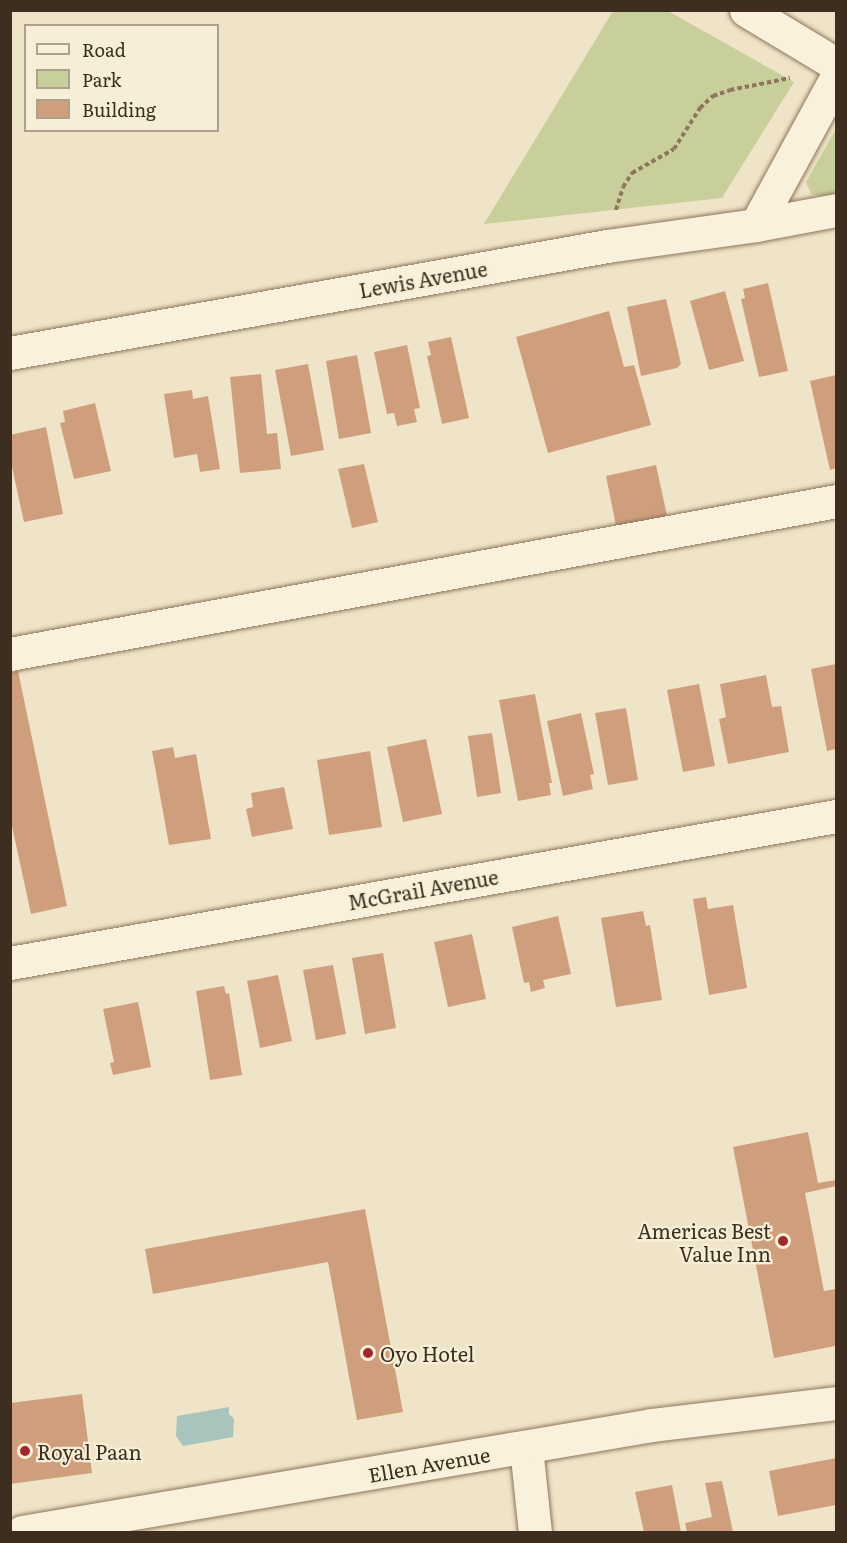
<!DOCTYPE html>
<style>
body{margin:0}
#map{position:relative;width:847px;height:1543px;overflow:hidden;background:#f0e4c8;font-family:Literata,serif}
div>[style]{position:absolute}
.green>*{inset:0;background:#c9cf9b}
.water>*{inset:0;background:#a9c4bc}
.building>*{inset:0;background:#cf9f7d}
.path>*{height:4px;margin-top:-2px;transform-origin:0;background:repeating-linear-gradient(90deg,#8d765c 0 4.5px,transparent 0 7.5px)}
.roads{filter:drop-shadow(0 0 2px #8d765c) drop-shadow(0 0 2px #8d765c)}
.minor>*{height:33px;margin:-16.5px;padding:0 16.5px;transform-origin:16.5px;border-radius:16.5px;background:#faf1dc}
.dots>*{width:16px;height:16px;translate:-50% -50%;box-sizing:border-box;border:3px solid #f7eed8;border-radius:50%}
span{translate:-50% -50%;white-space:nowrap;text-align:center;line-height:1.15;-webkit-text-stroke:4.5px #f7eed8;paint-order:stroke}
.street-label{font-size:20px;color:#3d2e20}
.poi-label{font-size:20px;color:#3d2e20}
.right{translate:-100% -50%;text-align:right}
.left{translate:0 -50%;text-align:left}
.frame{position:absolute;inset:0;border:12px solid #3d2e20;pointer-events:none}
.legend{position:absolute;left:24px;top:24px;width:195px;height:108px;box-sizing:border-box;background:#f7eed8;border:2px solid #ada18e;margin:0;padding:8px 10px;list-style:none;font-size:18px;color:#3d2e20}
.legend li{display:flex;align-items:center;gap:12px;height:30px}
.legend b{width:30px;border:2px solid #ada18e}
</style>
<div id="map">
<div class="green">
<i style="clip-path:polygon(613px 11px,668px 11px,794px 82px,722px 198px,484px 224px)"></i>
<i style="clip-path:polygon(836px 129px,836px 194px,822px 196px,811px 194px,806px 182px)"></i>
</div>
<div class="water">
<i style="clip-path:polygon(229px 1407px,229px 1414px,234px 1419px,233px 1437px,183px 1446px,176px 1436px,177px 1416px)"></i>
</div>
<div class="building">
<i style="clip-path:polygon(768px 283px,788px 371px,759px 377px,741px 299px,745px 298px,743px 289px)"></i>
<i style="clip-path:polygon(725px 291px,744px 361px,709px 370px,690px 301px)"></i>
<i style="clip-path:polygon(666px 299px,681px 364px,677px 368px,641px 376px,627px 307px)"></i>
<i style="clip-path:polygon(609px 311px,624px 367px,634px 365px,651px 425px,548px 453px,516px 337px)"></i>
<i style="clip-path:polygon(451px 337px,469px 418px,442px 424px,427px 356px,431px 355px,428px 342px)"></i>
<i style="clip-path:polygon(407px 345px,420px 408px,414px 409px,417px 422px,397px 426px,394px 413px,387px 414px,374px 352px)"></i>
<i style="clip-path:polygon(357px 355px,371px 433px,339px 439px,326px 361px)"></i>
<i style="clip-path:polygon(308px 364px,324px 450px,291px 456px,275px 370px)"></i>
<i style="clip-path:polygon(261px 374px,267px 434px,277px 433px,281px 469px,240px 473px,230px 377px)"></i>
<i style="clip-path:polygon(836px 375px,836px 468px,830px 470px,810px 381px)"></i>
<i style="clip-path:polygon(192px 390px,193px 399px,208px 396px,220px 469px,200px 472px,197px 454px,174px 458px,164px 394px)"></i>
<i style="clip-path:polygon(95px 403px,111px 471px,74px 479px,60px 423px,65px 422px,63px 411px)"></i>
<i style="clip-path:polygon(46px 427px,63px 514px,24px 522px,10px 458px,10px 435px)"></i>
<i style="clip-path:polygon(364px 464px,378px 522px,352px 528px,338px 469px)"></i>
<i style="clip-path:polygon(656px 465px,668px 520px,617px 531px,606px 476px)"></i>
<i style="clip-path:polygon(836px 664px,836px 749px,827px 751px,811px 669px)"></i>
<i style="clip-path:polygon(18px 671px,67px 906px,31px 914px,10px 817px,10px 673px)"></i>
<i style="clip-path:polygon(766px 675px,772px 707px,781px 706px,789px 752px,728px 764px,719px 719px,726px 717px,720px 684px)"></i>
<i style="clip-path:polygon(699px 684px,715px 766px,683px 772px,667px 690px)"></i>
<i style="clip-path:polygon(535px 694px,552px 783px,549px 783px,551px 795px,518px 801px,499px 700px)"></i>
<i style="clip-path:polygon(626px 708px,638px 780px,608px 785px,595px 713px)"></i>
<i style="clip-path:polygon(581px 713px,594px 774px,590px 775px,593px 789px,563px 796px,547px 721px)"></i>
<i style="clip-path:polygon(492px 733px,501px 793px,477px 797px,468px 736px)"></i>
<i style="clip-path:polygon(426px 739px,442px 814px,403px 822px,387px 747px)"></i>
<i style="clip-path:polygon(173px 747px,175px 758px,196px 754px,211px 839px,169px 845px,152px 751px)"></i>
<i style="clip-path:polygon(370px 751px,382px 827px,329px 835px,317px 760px)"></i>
<i style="clip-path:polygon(284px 787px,293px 829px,252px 837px,246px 809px,253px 807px,251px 793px)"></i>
<i style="clip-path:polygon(706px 897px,708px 909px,733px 905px,747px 988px,709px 995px,693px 899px)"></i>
<i style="clip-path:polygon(643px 911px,646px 926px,650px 925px,662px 1000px,616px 1007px,601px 918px)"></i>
<i style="clip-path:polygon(558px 916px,571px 974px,543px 980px,545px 988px,531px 992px,529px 982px,524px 983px,512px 927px)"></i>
<i style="clip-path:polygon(472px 934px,486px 999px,448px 1007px,434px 942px)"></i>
<i style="clip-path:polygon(383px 953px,396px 1028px,365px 1034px,352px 958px)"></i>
<i style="clip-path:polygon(333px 965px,346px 1034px,316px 1040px,303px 970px)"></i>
<i style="clip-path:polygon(278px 975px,292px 1041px,260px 1048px,247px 981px)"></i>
<i style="clip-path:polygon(224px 986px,226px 994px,229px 993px,242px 1075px,210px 1080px,196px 991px)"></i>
<i style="clip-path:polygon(138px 1002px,151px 1067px,113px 1075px,110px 1063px,114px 1062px,103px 1009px)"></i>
<i style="clip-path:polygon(808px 1132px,818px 1183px,836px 1180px,836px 1186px,805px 1193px,824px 1291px,836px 1289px,836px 1341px,835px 1346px,774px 1358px,733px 1147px)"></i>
<i style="clip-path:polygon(365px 1209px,403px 1412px,357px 1420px,328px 1262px,153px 1294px,145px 1249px)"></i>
<i style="clip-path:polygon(82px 1394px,92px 1473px,10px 1484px,10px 1403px)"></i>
<i style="clip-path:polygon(836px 1458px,836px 1505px,778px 1516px,769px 1471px)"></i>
<i style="clip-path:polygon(722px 1481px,733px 1532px,687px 1532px,685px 1523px,712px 1517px,705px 1483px)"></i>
<i style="clip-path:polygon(672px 1485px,681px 1532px,644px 1532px,635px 1492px)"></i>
</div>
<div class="path">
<i style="left:616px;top:210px;width:24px;rotate:-73deg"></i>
<i style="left:623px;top:187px;width:17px;rotate:-57deg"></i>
<i style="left:632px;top:173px;width:48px;rotate:-29.7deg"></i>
<i style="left:674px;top:149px;width:49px;rotate:-57.6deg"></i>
<i style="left:700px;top:108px;width:18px;rotate:-43deg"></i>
<i style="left:713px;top:96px;width:18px;rotate:-19deg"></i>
<i style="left:730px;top:90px;width:61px;rotate:-11.3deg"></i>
</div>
<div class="roads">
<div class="minor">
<i style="left:746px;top:10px;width:105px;rotate:31deg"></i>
<i style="left:756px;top:225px;width:167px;rotate:-61.4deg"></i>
<i style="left:10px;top:353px;width:607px;rotate:-10.16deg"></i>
<i style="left:607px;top:246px;width:150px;rotate:-8deg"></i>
<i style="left:756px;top:225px;width:81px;rotate:-10.6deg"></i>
<i style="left:10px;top:654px;width:840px;rotate:-10.49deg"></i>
<i style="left:10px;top:963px;width:839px;rotate:-10.09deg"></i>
<i style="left:526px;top:1447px;width:85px;rotate:84deg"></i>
<i style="left:22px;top:1532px;width:639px;rotate:-9.64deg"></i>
<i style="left:652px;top:1425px;width:185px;rotate:-6.8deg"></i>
</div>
</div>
<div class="dots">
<i style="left:783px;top:1241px;background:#9e2a2b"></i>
<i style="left:368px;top:1353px;background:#9e2a2b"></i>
<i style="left:25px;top:1451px;background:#9e2a2b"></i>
</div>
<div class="street-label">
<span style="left:423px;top:279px;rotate:-10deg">Lewis Avenue</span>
<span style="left:423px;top:889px;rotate:-10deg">McGrail Avenue</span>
<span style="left:429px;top:1464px;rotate:-10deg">Ellen Avenue</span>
</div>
<div class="poi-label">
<span class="right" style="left:771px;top:1242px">Americas Best<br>Value Inn</span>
<span class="left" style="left:380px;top:1353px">Oyo Hotel</span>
<span class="left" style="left:37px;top:1451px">Royal Paan</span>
</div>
<div class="frame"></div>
<ul class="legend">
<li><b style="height:8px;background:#faf1dc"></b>Road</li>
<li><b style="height:16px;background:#c9cf9b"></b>Park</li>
<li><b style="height:16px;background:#cf9f7d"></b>Building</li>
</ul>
</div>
